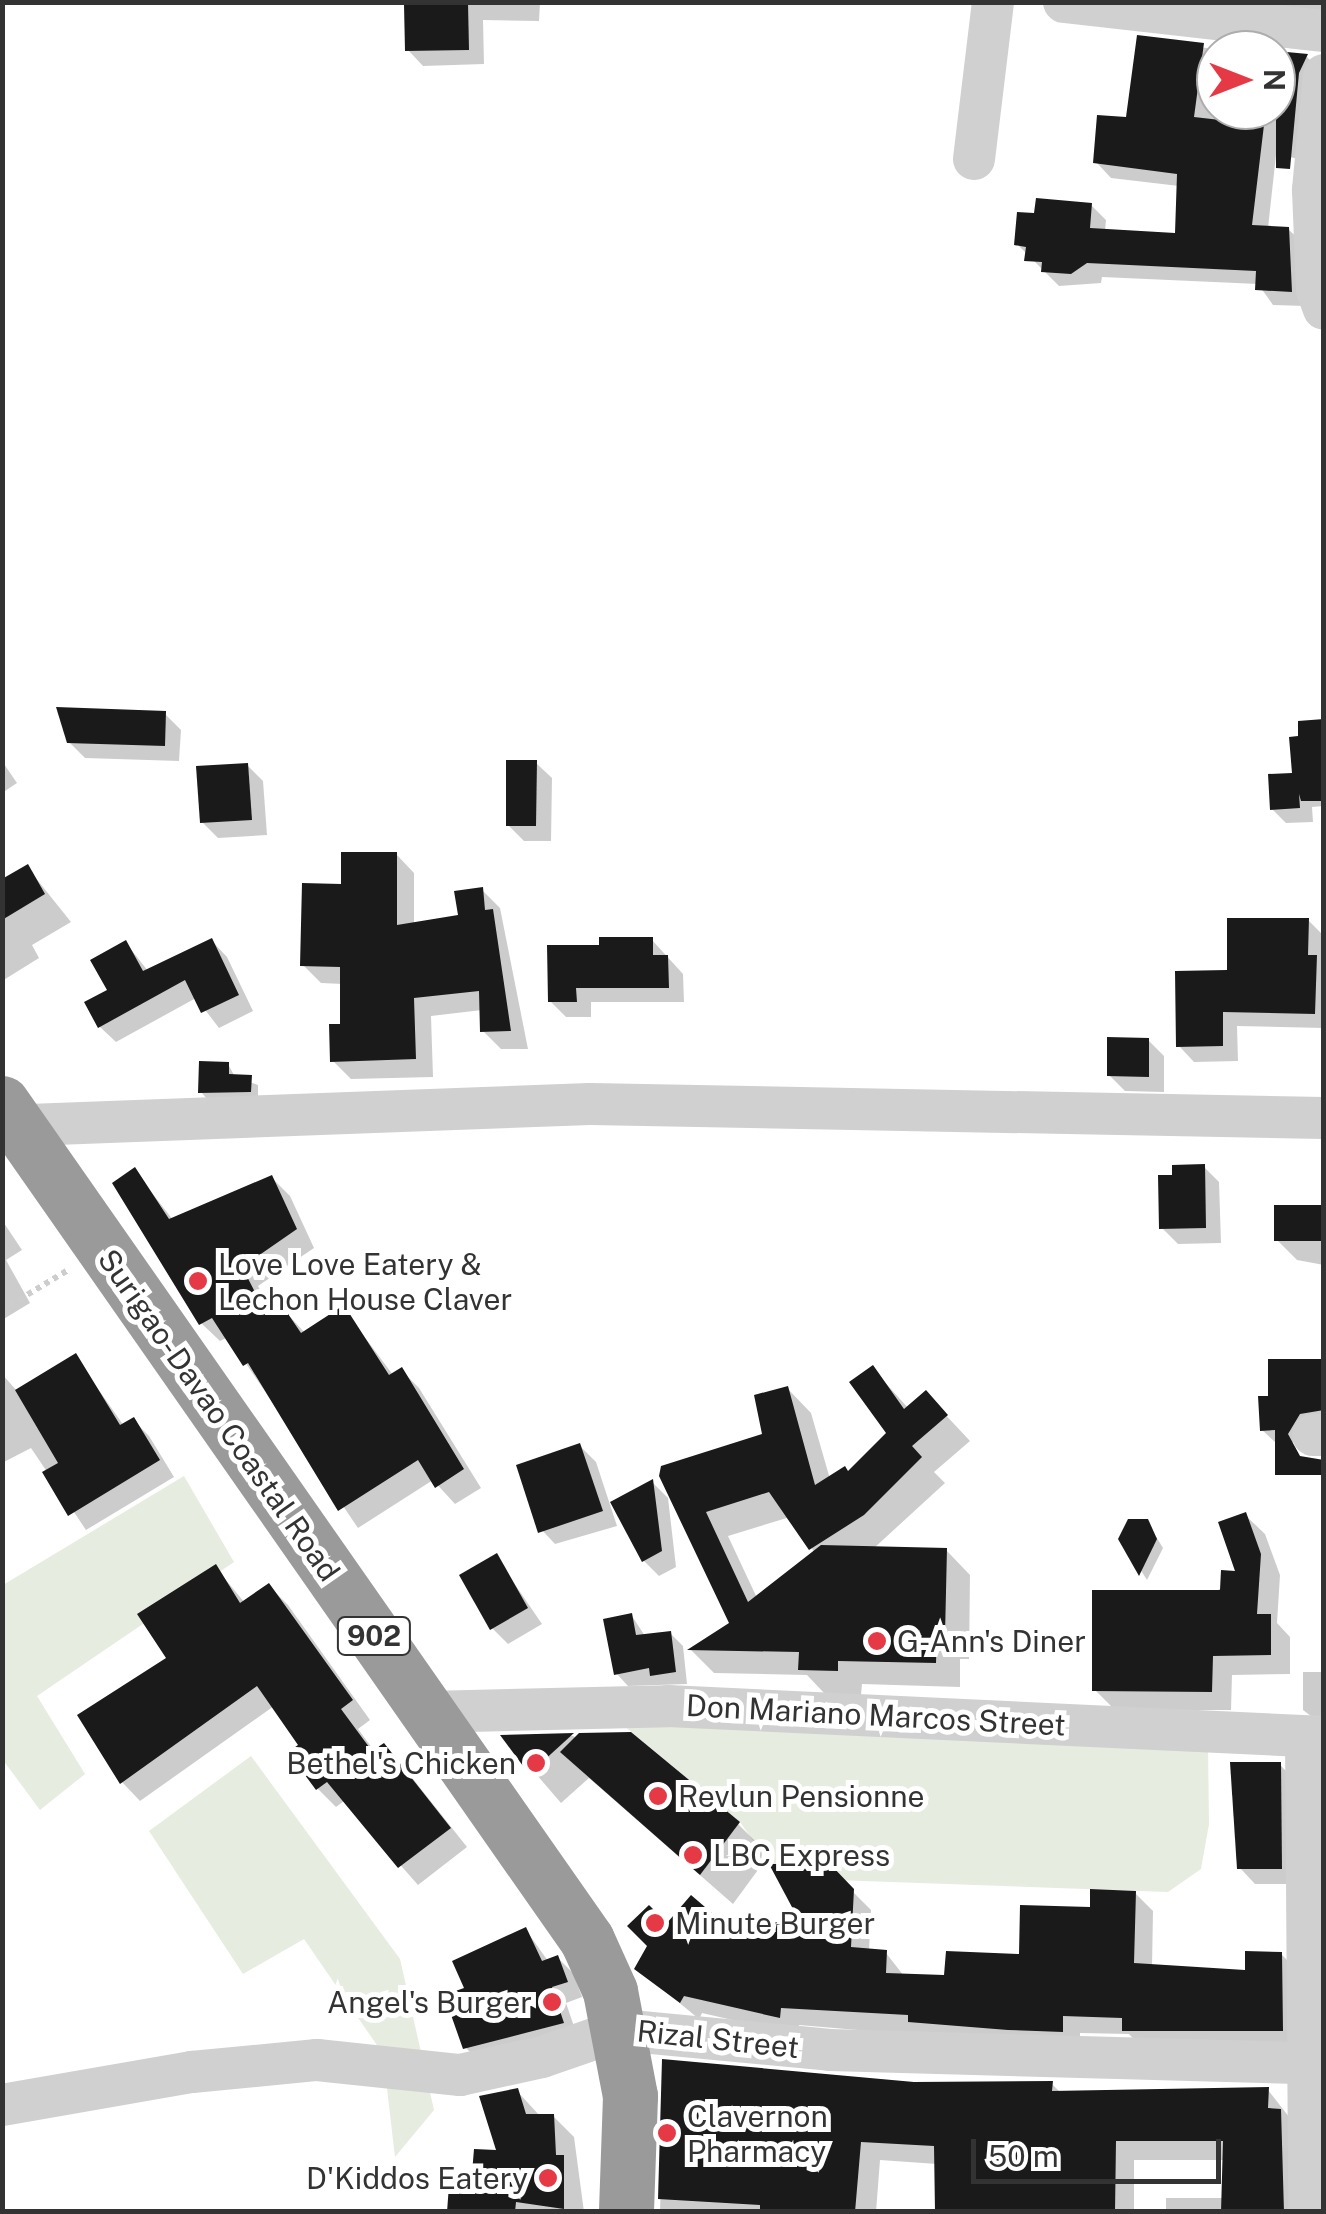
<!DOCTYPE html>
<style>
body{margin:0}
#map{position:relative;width:1326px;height:2214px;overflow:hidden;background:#fff;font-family:"Public Sans",sans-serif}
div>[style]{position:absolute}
.green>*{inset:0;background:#e6ecdf}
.shadow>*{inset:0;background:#0003}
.building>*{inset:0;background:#1a1a1a}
.path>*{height:6px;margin-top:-3px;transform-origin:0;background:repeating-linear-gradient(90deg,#cdcdcd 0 5px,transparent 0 10px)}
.minor>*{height:42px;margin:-21px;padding:0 21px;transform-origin:21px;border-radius:21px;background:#d0d0d0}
.highway>*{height:55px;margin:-27.5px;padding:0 27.5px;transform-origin:27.5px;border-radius:27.5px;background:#9a9a9a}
.dots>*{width:28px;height:28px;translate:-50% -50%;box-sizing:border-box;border:5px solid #fff;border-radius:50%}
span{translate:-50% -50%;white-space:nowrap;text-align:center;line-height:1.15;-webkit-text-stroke:10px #fff;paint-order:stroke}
.shield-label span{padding:2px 8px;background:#fff;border:2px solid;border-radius:8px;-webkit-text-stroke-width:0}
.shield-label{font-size:28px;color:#333;font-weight:700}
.poi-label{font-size:30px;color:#333}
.left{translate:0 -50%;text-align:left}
.right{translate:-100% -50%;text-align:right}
.street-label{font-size:30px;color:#333}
.frame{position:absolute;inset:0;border:5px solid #333;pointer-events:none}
.north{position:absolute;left:1196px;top:30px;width:100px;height:100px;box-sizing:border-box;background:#fff;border:2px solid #adadad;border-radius:50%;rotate:90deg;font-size:28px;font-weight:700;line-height:40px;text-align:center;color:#333}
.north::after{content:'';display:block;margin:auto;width:35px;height:45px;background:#e63946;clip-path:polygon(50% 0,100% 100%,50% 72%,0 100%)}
.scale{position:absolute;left:971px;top:2139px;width:250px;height:45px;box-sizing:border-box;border:5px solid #333;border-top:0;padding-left:12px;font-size:30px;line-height:35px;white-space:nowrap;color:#333;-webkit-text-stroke:8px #fff;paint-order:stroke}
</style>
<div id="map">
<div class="green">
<i style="clip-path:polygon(184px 1476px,234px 1562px,37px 1696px,85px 1774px,40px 1810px,3px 1760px,3px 1585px)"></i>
<i style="clip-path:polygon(623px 1725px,1208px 1744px,1209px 1824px,1201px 1869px,1168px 1892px,779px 1878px,740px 1822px)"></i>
<i style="clip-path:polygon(251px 1756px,400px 1959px,434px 2110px,395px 2157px,383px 2054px,304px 1939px,243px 1974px,149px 1831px)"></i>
</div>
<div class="shadow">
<i style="clip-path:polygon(407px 2px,559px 2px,559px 4px,540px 3px,539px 21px,483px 20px,484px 64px,423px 66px,408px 50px)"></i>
<i style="clip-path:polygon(1187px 2px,1324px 2px,1324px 19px)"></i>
<i style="clip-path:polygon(1139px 42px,1230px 50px,1216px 50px,1216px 110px,1276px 110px,1276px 54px,1307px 57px,1322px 72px,1307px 160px,1276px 155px,1268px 228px,1288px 229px,1304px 244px,1306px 306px,1273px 305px,1258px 284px,1102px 277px,1101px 283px,1059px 286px,1017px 244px,1036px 216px,1091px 205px,1106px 220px,1105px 231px,1177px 236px,1179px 186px,1111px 178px,1096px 162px,1129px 120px)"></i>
<i style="clip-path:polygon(165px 714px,181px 730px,179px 761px,85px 758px,69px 742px)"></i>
<i style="clip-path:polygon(1324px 722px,1324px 806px,1312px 807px,1313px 822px,1286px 823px,1272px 809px,1294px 775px,1301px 738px)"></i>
<i style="clip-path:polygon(2px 761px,17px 783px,2px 793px)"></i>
<i style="clip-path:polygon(536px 763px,552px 778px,551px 841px,524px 841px,508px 825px)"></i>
<i style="clip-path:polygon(248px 766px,263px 781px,267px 835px,218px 838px,202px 822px)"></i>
<i style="clip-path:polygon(396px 854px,414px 873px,414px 925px,461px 917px,482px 890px,500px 908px,528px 1049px,501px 1049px,483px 1031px,482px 1010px,431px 1016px,433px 1077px,351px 1079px,333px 1061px,343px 1026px,343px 984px,321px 983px,303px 965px,344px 886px)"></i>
<i style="clip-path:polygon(27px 867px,71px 922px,32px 945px,39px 958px,2px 981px,2px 882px)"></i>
<i style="clip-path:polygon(1308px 920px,1323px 935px,1324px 1028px,1237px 1026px,1238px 1061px,1194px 1062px,1179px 1046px,1229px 972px)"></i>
<i style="clip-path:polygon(652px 940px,683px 974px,684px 1002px,591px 1002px,591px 1017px,566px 1017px,550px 1001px,601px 947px)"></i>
<i style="clip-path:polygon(212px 941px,227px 957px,253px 1011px,219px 1028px,196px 998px,116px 1042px,100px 1027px,126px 943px,148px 971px)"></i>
<i style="clip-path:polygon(1148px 1040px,1164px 1056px,1164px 1092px,1125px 1091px,1109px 1075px)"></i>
<i style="clip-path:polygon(228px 1064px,235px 1077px,258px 1085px,258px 1098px,208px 1100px,201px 1092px)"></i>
<i style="clip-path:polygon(1204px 1167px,1219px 1182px,1221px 1243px,1178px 1244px,1162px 1228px)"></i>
<i style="clip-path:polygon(135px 1171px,173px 1220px,272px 1178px,290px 1196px,314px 1248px,258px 1286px,273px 1314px,282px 1308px,305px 1333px,343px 1308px,393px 1375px,401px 1370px,419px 1388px,481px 1488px,455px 1504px,433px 1480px,358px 1528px,228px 1337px,220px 1341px,201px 1323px)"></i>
<i style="clip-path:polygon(1324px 1205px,1324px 1265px,1297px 1260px,1277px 1240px,1276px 1207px)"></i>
<i style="clip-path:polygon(2px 1220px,22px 1250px,6px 1260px,30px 1303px,2px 1320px)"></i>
<i style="clip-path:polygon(75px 1356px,124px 1426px,133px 1420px,149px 1436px,174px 1477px,86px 1530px,31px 1448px,2px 1463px,2px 1374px,17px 1391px)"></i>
<i style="clip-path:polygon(1324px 1359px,1324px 1424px,1303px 1442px,1276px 1443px,1262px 1430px)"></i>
<i style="clip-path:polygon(evenodd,873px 1369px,909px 1409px,926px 1394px,970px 1441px,934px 1472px,945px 1483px,873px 1549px,946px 1550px,970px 1575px,969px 1659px,960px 1659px,960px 1687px,862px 1684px,861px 1695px,825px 1694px,807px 1675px,714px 1673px,691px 1650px,733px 1624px,662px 1475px,765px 1436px,787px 1388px,811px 1413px,830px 1479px,849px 1473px,889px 1434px,873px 1369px,790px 1517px,815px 1553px,757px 1598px,728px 1536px,790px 1517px)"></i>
<i style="clip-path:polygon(580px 1446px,596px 1462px,617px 1526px,555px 1544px,540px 1528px)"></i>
<i style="clip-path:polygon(652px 1482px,668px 1498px,676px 1567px,659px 1576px,644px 1561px)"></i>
<i style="clip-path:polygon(1245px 1515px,1265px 1534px,1280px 1575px,1277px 1623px,1290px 1637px,1290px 1674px,1232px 1675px,1231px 1710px,1115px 1710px,1095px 1690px,1238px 1574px)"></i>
<i style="clip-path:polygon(1147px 1522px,1163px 1548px,1147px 1580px,1121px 1539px)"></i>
<i style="clip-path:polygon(499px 1561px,542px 1624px,508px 1644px,492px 1628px)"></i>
<i style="clip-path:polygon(216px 1568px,245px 1603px,269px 1586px,288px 1605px,370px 1720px,358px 1729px,375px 1752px,384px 1746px,402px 1765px,467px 1847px,418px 1885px,344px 1801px,336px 1807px,318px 1789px,301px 1746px,274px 1706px,140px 1801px,122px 1782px,169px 1659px)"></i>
<i style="clip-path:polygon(632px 1616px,645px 1636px,670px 1633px,683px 1646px,687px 1684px,628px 1686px,616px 1673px)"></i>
<i style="clip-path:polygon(1303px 1672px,1324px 1672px,1324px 1726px,1303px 1710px)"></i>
<i style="clip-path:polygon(573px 1736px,738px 1824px,769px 1855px,733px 1904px,589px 1778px,561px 1803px,505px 1738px)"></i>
<i style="clip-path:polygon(1280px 1765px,1296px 1781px,1297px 1884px,1255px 1884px,1240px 1868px)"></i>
<i style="clip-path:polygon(828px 1867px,871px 1910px,869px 1951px,886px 1953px,904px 1976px,947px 1978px,1021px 1956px,1092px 1909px,1135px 1893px,1153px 1911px,1152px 1967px,1248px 1973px,1281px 1954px,1300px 1973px,1300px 2048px,1142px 2048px,1129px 2034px,1080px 2033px,1080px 2049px,799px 2025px,797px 2035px,702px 2013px,699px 2019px,637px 1968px,668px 1926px,733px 1935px,805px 1926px)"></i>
<i style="clip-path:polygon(526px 1930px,548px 1961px,558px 1958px,573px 1973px,582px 1997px,566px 2003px,578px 2038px,481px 2063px,465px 2047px,468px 1989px)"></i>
<i style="clip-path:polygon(664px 2062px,914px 2085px,1052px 2084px,1061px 2093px,1268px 2090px,1300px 2131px,1304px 2212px,1166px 2212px,1166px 2198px,1224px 2198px,1225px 2160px,1134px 2160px,1134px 2212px,937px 2212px,937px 2164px,880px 2160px,876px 2212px,660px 2212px)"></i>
<i style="clip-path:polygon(517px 2091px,540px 2116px,553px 2116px,574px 2137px,584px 2212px,449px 2212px,499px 2152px)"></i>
</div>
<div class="building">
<i style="clip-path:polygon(468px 3px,469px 50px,405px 51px,404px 4px)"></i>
<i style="clip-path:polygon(1137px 35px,1204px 43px,1194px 117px,1264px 125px,1252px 225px,1289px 227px,1292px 292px,1255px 290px,1256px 271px,1087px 263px,1071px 274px,1041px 272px,1042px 262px,1024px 261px,1026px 247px,1014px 245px,1017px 212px,1034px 213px,1036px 198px,1092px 203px,1090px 228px,1175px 233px,1177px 174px,1093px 163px,1097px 115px,1126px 117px)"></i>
<i style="clip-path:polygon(1276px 51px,1308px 54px,1299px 73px,1290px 169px,1276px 168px)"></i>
<i style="clip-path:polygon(56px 707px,166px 711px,165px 746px,67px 743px)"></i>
<i style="clip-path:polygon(1324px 719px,1324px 801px,1301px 801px,1299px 794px,1300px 808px,1270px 810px,1268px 774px,1292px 773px,1289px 737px,1298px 736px,1298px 721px)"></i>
<i style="clip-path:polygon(506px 760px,537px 760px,536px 826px,506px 826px)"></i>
<i style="clip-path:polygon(248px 763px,252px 820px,200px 823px,196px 766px)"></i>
<i style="clip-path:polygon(341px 852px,397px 852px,397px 925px,458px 915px,454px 891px,483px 887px,485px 910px,493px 909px,511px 1031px,480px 1032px,479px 991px,414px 998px,416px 1059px,330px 1062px,329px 1024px,340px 1024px,340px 967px,300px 966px,302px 883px,341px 884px)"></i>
<i style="clip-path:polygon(28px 864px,45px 894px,2px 920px,2px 879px)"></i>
<i style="clip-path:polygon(1227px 918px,1309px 918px,1308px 955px,1317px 955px,1315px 1014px,1223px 1012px,1223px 1046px,1176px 1047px,1175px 971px,1227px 970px)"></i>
<i style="clip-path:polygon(599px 937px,653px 937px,653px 955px,668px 955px,669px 988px,576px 988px,577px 1002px,548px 1002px,547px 945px,599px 945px)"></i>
<i style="clip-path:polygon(212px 938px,239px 995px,201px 1013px,185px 980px,98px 1028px,84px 1002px,107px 990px,90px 960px,126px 940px,143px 971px)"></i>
<i style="clip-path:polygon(1107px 1037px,1149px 1038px,1149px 1077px,1107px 1076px)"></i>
<i style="clip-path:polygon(199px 1061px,229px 1062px,229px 1074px,252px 1075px,251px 1092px,198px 1093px)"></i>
<i style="clip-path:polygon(1205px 1164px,1206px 1228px,1159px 1229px,1158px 1175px,1172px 1175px,1172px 1165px)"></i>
<i style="clip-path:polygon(135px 1167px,169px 1219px,272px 1175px,297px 1229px,242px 1267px,267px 1315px,282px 1305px,301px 1333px,344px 1305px,389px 1375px,402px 1367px,464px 1469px,435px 1488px,418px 1460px,338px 1511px,248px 1363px,243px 1366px,212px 1318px,199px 1325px,112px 1183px)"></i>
<i style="clip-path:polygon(1274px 1205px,1324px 1205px,1324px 1241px,1274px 1241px)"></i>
<i style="clip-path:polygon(76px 1353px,120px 1425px,134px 1417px,160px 1460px,68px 1516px,42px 1472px,58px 1463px,15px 1390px)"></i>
<i style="clip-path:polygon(1268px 1359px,1324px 1359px,1324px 1410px,1300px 1414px,1288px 1434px,1300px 1456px,1324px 1460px,1324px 1475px,1275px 1475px,1275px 1430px,1260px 1431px,1258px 1396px,1268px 1396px)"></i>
<i style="clip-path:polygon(873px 1365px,904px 1409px,926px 1390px,948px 1415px,912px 1446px,922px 1457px,864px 1515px,809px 1550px,769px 1492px,706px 1512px,748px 1602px,821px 1545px,947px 1548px,945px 1635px,937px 1635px,936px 1663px,838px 1661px,838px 1671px,798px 1670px,799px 1652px,687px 1650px,729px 1623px,659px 1476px,661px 1466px,762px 1434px,754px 1395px,788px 1386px,815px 1485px,845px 1466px,848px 1471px,886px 1433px,849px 1382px)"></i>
<i style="clip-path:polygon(580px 1443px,603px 1511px,538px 1533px,516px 1465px)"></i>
<i style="clip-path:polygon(653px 1479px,662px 1551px,642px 1562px,610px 1502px)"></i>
<i style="clip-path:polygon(1246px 1512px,1261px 1554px,1257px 1614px,1271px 1614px,1271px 1655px,1213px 1656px,1212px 1692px,1092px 1691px,1092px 1590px,1220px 1590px,1221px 1570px,1235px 1571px,1218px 1522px)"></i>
<i style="clip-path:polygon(1128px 1519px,1148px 1519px,1157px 1539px,1139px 1576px,1118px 1539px)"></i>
<i style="clip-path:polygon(497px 1553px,528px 1608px,490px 1630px,459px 1575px)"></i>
<i style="clip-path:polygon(216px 1564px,240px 1603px,269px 1583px,353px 1700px,341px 1709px,372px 1751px,384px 1743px,451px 1828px,398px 1868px,327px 1782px,316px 1790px,288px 1752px,298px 1745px,257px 1686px,120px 1784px,77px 1715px,166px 1658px,137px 1614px)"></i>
<i style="clip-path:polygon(632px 1613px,636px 1635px,671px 1631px,676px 1672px,650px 1676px,649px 1668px,614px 1675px,603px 1619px)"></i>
<i style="clip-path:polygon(631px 1732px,740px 1822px,700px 1875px,560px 1752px,579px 1733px)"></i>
<i style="clip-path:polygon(574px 1733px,529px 1774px,500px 1735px)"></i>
<i style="clip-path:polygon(1230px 1762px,1281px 1762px,1282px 1869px,1237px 1869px)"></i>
<i style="clip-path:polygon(769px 1864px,830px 1864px,854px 1889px,851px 1947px,887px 1950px,886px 1973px,944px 1975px,946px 1951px,1019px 1954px,1020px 1905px,1090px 1907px,1090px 1889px,1136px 1891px,1134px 1963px,1245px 1970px,1245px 1951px,1282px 1952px,1283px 2031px,1122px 2031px,1122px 2018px,1063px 2016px,1063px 2032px,1008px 2030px,908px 2022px,908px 2015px,781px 2008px,780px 2018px,684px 1996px,680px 2003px,634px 1969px,647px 1946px,627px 1926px,649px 1905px,667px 1923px,691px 1895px,733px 1931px,741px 1920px,801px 1924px)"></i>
<i style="clip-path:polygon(526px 1927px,542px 1961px,558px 1955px,568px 1982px,552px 1987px,564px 2023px,463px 2049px,444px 1995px,464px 1988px,452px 1961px)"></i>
<i style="clip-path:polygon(662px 2059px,914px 2082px,1053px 2081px,1052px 2091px,1269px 2087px,1268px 2108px,1281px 2109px,1284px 2212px,1221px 2212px,1223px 2141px,1116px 2141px,1115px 2212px,935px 2212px,934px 2146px,861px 2142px,855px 2212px,760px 2212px,760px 2205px,658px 2199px)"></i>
<i style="clip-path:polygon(518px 2088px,526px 2114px,554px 2114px,556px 2155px,564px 2155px,564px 2209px,516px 2202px,515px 2212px,447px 2212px,449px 2185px,471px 2185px,474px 2149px,496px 2150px,479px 2096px)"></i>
</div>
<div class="path">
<i style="left:2px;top:1310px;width:77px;rotate:-31.2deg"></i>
</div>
<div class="minor">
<i style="left:1064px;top:2px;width:262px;rotate:6.4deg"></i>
<i style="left:1324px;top:75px;width:116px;rotate:95.5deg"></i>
<i style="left:1313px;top:190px;width:100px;rotate:87.7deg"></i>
<i style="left:1317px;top:290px;width:20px;rotate:70deg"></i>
<i style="left:974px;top:159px;width:158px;rotate:-83.1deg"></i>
<i style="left:2px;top:1126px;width:588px;rotate:-2.14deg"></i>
<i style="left:590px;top:1104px;width:734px;rotate:1.09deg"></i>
<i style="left:1313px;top:1435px;width:11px"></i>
<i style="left:429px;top:1712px;width:239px;rotate:-1.4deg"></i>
<i style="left:668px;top:1706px;width:657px;rotate:2.71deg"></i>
<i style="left:1306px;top:1737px;width:475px;rotate:89.6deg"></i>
<i style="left:2px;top:2105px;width:193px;rotate:-9.9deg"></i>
<i style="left:192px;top:2072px;width:126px;rotate:-5.5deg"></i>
<i style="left:317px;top:2060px;width:144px;rotate:6deg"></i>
<i style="left:460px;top:2075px;width:84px;rotate:-12.4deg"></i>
<i style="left:542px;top:2057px;width:83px;rotate:-19.1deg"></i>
<i style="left:620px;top:2030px;width:211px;rotate:5.4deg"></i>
<i style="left:830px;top:2050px;width:494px;rotate:1.6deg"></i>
</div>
<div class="highway">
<i style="left:2px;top:1103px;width:1021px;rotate:55.05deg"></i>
<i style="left:587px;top:1940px;width:56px;rotate:65.7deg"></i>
<i style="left:610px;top:1991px;width:107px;rotate:79.2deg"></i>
<i style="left:630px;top:2096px;width:116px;rotate:92deg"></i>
</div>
<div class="dots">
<i style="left:198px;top:1281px;background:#e63946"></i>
<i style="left:877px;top:1641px;background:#e63946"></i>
<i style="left:536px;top:1763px;background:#e63946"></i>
<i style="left:658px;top:1796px;background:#e63946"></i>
<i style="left:693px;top:1855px;background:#e63946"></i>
<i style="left:655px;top:1923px;background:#e63946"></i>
<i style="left:552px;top:2002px;background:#e63946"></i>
<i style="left:667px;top:2133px;background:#e63946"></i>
<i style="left:548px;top:2178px;background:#e63946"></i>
</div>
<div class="shield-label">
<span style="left:374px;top:1636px">902</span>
</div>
<div class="poi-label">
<span class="left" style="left:218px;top:1281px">Love Love Eatery &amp;<br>Lechon House Claver</span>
<span class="left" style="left:897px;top:1641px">G-Ann's Diner</span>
<span class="right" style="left:516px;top:1763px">Bethel's Chicken</span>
<span class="left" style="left:678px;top:1796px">Revlun Pensionne</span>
<span class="left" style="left:713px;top:1855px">LBC Express</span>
<span class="left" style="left:675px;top:1923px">Minute Burger</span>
<span class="right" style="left:532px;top:2002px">Angel's Burger</span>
<span class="left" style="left:687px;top:2133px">Clavernon<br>Pharmacy</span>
<span class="right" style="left:528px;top:2178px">D'Kiddos Eatery</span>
</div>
<div class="street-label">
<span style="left:219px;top:1415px;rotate:55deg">Surigao-Davao Coastal Road</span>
<span style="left:876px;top:1715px;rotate:3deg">Don Mariano Marcos Street</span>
<span style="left:718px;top:2039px;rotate:6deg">Rizal Street</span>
</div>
<div class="frame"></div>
<div class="north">N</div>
<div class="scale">50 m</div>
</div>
